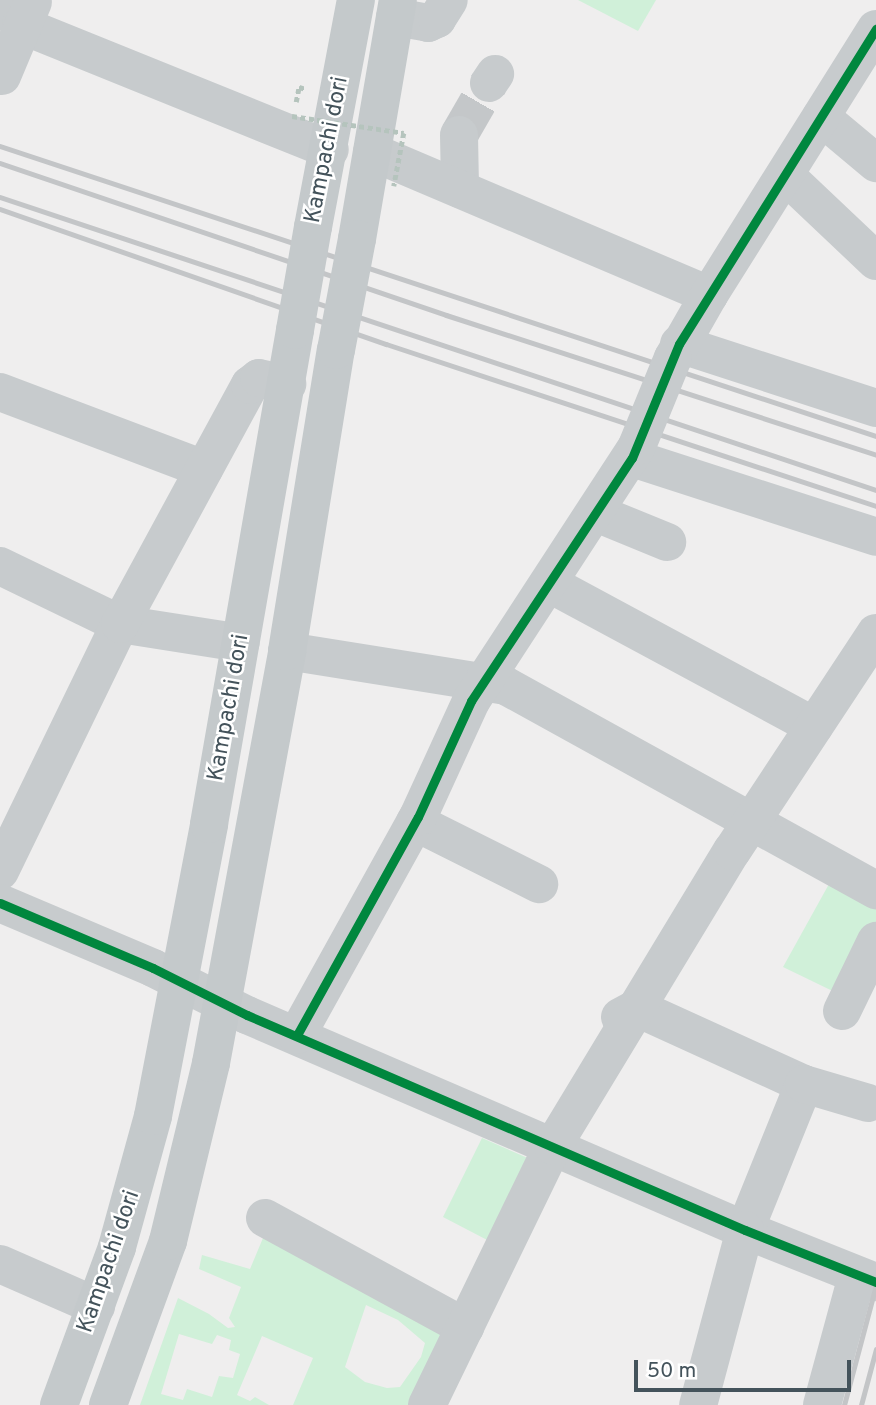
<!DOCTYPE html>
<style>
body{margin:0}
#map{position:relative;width:876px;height:1405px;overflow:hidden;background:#efeeee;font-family:Overpass,sans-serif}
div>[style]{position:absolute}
.green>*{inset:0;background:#d0f0d9}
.minor-tunnel>*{height:38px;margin-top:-19px;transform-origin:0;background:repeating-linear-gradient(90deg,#c4c7c9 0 38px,transparent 0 57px)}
.path>*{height:4.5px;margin-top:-2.25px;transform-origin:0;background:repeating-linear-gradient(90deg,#b5c4bd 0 5px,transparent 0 8.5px)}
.minor>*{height:38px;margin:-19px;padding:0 19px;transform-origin:19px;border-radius:19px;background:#c7cbcd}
.major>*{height:38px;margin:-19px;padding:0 19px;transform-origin:19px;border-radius:19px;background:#c4c9cb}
.rail>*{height:5px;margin:-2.5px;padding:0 2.5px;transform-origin:2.5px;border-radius:2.5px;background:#c3c5c7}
.path-bridge>*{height:4.5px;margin-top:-2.25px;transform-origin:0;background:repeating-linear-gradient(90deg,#b5c4bd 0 5px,transparent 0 8.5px)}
.minor-bridge>*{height:38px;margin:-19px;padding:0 19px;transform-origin:19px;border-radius:19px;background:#c7cbcd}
.major-bridge>*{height:38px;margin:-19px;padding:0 19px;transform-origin:19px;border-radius:19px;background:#c4c9cb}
.cycleway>*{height:9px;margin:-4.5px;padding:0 4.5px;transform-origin:4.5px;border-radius:4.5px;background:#00873e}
span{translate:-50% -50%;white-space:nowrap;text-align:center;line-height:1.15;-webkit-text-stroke:5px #fff;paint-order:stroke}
.street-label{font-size:23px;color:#44535b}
.scale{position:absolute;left:634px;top:1360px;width:217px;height:32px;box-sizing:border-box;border:4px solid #44535b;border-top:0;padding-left:9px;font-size:21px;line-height:24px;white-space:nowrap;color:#44535b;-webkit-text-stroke:5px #fff;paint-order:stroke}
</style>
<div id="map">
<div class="green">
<i style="clip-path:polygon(578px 0,656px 0,638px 31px)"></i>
<i style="clip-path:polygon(829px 884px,876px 908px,876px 931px,845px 997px,783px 967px)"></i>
<i style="clip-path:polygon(482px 1138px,530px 1159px,491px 1242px,443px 1217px)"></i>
<i style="clip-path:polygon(evenodd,268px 1226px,453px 1326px,418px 1405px,293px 1405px,313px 1358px,262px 1336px,237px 1395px,250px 1401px,255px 1397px,269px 1405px,140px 1405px,178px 1298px,209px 1314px,228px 1328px,235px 1327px,229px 1318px,241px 1287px,199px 1269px,202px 1255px,250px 1269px,268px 1226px,366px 1305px,398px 1320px,425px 1343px,421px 1357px,400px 1387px,387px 1388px,365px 1382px,345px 1367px,366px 1305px,268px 1226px,179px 1334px,212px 1344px,217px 1335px,231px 1340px,229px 1350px,240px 1354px,233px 1378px,219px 1376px,212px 1397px,187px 1389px,183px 1400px,161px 1394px,179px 1334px)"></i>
</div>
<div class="minor-tunnel">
<i style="left:459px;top:135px;width:60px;rotate:-60deg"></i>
</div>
<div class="path">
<i style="left:296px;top:102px;width:15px;rotate:-79deg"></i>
<i style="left:299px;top:87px;width:7px;rotate:16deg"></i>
</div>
<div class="minor">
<i style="left:0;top:3px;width:30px;rotate:46deg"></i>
<i style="left:21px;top:25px;width:333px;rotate:22deg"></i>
<i style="left:395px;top:17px;width:34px;rotate:10deg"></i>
<i style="left:428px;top:23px;width:10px;rotate:-24deg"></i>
<i style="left:437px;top:19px;width:22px;rotate:-58deg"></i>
<i style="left:2px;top:76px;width:80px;rotate:-67.3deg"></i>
<i style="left:489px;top:83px;width:11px;rotate:-56deg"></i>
<i style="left:821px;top:117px;width:72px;rotate:39.9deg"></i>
<i style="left:459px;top:135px;width:54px;rotate:88.9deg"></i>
<i style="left:372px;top:152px;width:366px;rotate:23deg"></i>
<i style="left:785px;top:175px;width:125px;rotate:43.4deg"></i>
<i style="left:679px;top:344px;width:207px;rotate:18deg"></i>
<i style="left:673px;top:358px;width:73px;rotate:-60.3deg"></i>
<i style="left:709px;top:295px;width:314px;rotate:-57.9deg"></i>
<i style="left:0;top:392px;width:218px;rotate:20.7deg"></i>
<i style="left:632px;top:458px;width:256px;rotate:17.9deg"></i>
<i style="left:596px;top:513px;width:77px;rotate:22.2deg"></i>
<i style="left:0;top:566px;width:133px;rotate:25.8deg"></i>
<i style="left:120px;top:624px;width:122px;rotate:8.9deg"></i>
<i style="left:550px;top:584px;width:300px;rotate:28.3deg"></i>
<i style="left:287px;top:651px;width:222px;rotate:9.1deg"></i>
<i style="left:506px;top:686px;width:423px;rotate:28.9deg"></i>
<i style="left:415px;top:822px;width:139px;rotate:26.6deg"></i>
<i style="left:0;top:871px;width:275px;rotate:-64.1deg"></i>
<i style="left:120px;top:624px;width:272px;rotate:-61.5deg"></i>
<i style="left:250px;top:385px;width:11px;rotate:-38deg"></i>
<i style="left:259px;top:378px;width:29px;rotate:12deg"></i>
<i style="left:0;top:903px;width:166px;rotate:23deg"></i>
<i style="left:153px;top:968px;width:105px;rotate:26.6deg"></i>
<i style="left:247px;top:1015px;width:542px;rotate:23.35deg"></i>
<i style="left:745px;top:1230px;width:141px;rotate:21.7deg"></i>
<i style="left:842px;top:1011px;width:78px;rotate:-64.1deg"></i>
<i style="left:620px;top:1017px;width:19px;rotate:-28deg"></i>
<i style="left:637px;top:1008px;width:183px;rotate:24.5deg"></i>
<i style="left:804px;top:1084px;width:157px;rotate:112deg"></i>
<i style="left:745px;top:1230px;width:181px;rotate:105deg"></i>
<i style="left:297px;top:1035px;width:249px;rotate:-61deg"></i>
<i style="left:418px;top:817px;width:128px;rotate:-65.4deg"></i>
<i style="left:471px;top:701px;width:304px;rotate:-56.9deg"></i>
<i style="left:804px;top:1084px;width:67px;rotate:16.5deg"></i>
<i style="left:265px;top:1218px;width:228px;rotate:28.6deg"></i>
<i style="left:0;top:1264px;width:105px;rotate:23.6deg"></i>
<i style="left:427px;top:1405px;width:288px;rotate:-64.1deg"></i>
<i style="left:553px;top:1146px;width:345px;rotate:-58.8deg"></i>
<i style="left:732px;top:851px;width:261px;rotate:-56.6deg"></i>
<i style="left:822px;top:1405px;width:134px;rotate:-74.8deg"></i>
</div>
<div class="major">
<i style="left:313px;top:227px;width:231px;rotate:-79.3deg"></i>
<i style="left:357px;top:239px;width:242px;rotate:-80.3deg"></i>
<i style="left:59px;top:1405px;width:168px;rotate:-69.8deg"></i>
<i style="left:117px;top:1247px;width:136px;rotate:-74.6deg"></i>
<i style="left:153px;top:1116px;width:297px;rotate:-79.1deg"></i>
<i style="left:209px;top:824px;width:501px;rotate:-80.12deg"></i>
<i style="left:108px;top:1405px;width:175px;rotate:-69.9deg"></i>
<i style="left:168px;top:1241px;width:183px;rotate:-76.4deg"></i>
<i style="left:211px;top:1063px;width:419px;rotate:-79.5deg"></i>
<i style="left:287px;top:651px;width:305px;rotate:-80.8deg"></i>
</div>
<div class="rail">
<i style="left:0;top:146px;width:923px;rotate:18.32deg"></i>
<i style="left:0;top:163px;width:471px;rotate:18.8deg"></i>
<i style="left:446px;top:315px;width:452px;rotate:18deg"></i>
<i style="left:0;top:197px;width:924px;rotate:18.49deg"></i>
<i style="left:0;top:209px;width:409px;rotate:19.3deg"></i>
<i style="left:386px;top:344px;width:516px;rotate:18.29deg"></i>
<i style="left:844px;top:1405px;width:124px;rotate:-75.1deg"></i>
<i style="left:861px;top:1405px;width:58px;rotate:-75deg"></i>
</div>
<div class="path-bridge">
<i style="left:292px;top:116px;width:113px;rotate:8.6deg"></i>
<i style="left:404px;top:133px;width:54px;rotate:100.7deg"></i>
</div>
<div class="minor-bridge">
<i style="left:637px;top:446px;width:95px;rotate:-67.8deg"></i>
</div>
<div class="major-bridge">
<i style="left:295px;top:330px;width:105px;rotate:-80.1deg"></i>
<i style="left:336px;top:350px;width:113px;rotate:-79.3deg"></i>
</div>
<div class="cycleway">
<i style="left:0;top:903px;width:166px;rotate:23deg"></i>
<i style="left:153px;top:968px;width:105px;rotate:26.6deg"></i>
<i style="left:247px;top:1015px;width:542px;rotate:23.35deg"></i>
<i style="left:745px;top:1230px;width:141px;rotate:21.7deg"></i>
<i style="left:297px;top:1035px;width:249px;rotate:-61deg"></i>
<i style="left:418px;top:817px;width:128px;rotate:-65.4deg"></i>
<i style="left:471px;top:701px;width:291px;rotate:-56.5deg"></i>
<i style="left:632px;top:458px;width:123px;rotate:-67.6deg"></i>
<i style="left:679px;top:344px;width:372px;rotate:-58deg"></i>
</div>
<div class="street-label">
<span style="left:328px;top:150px;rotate:-79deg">Kampachi dori</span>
<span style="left:230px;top:708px;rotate:-80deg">Kampachi dori</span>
<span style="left:110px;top:1262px;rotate:-71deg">Kampachi dori</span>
</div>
<div class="scale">50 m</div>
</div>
